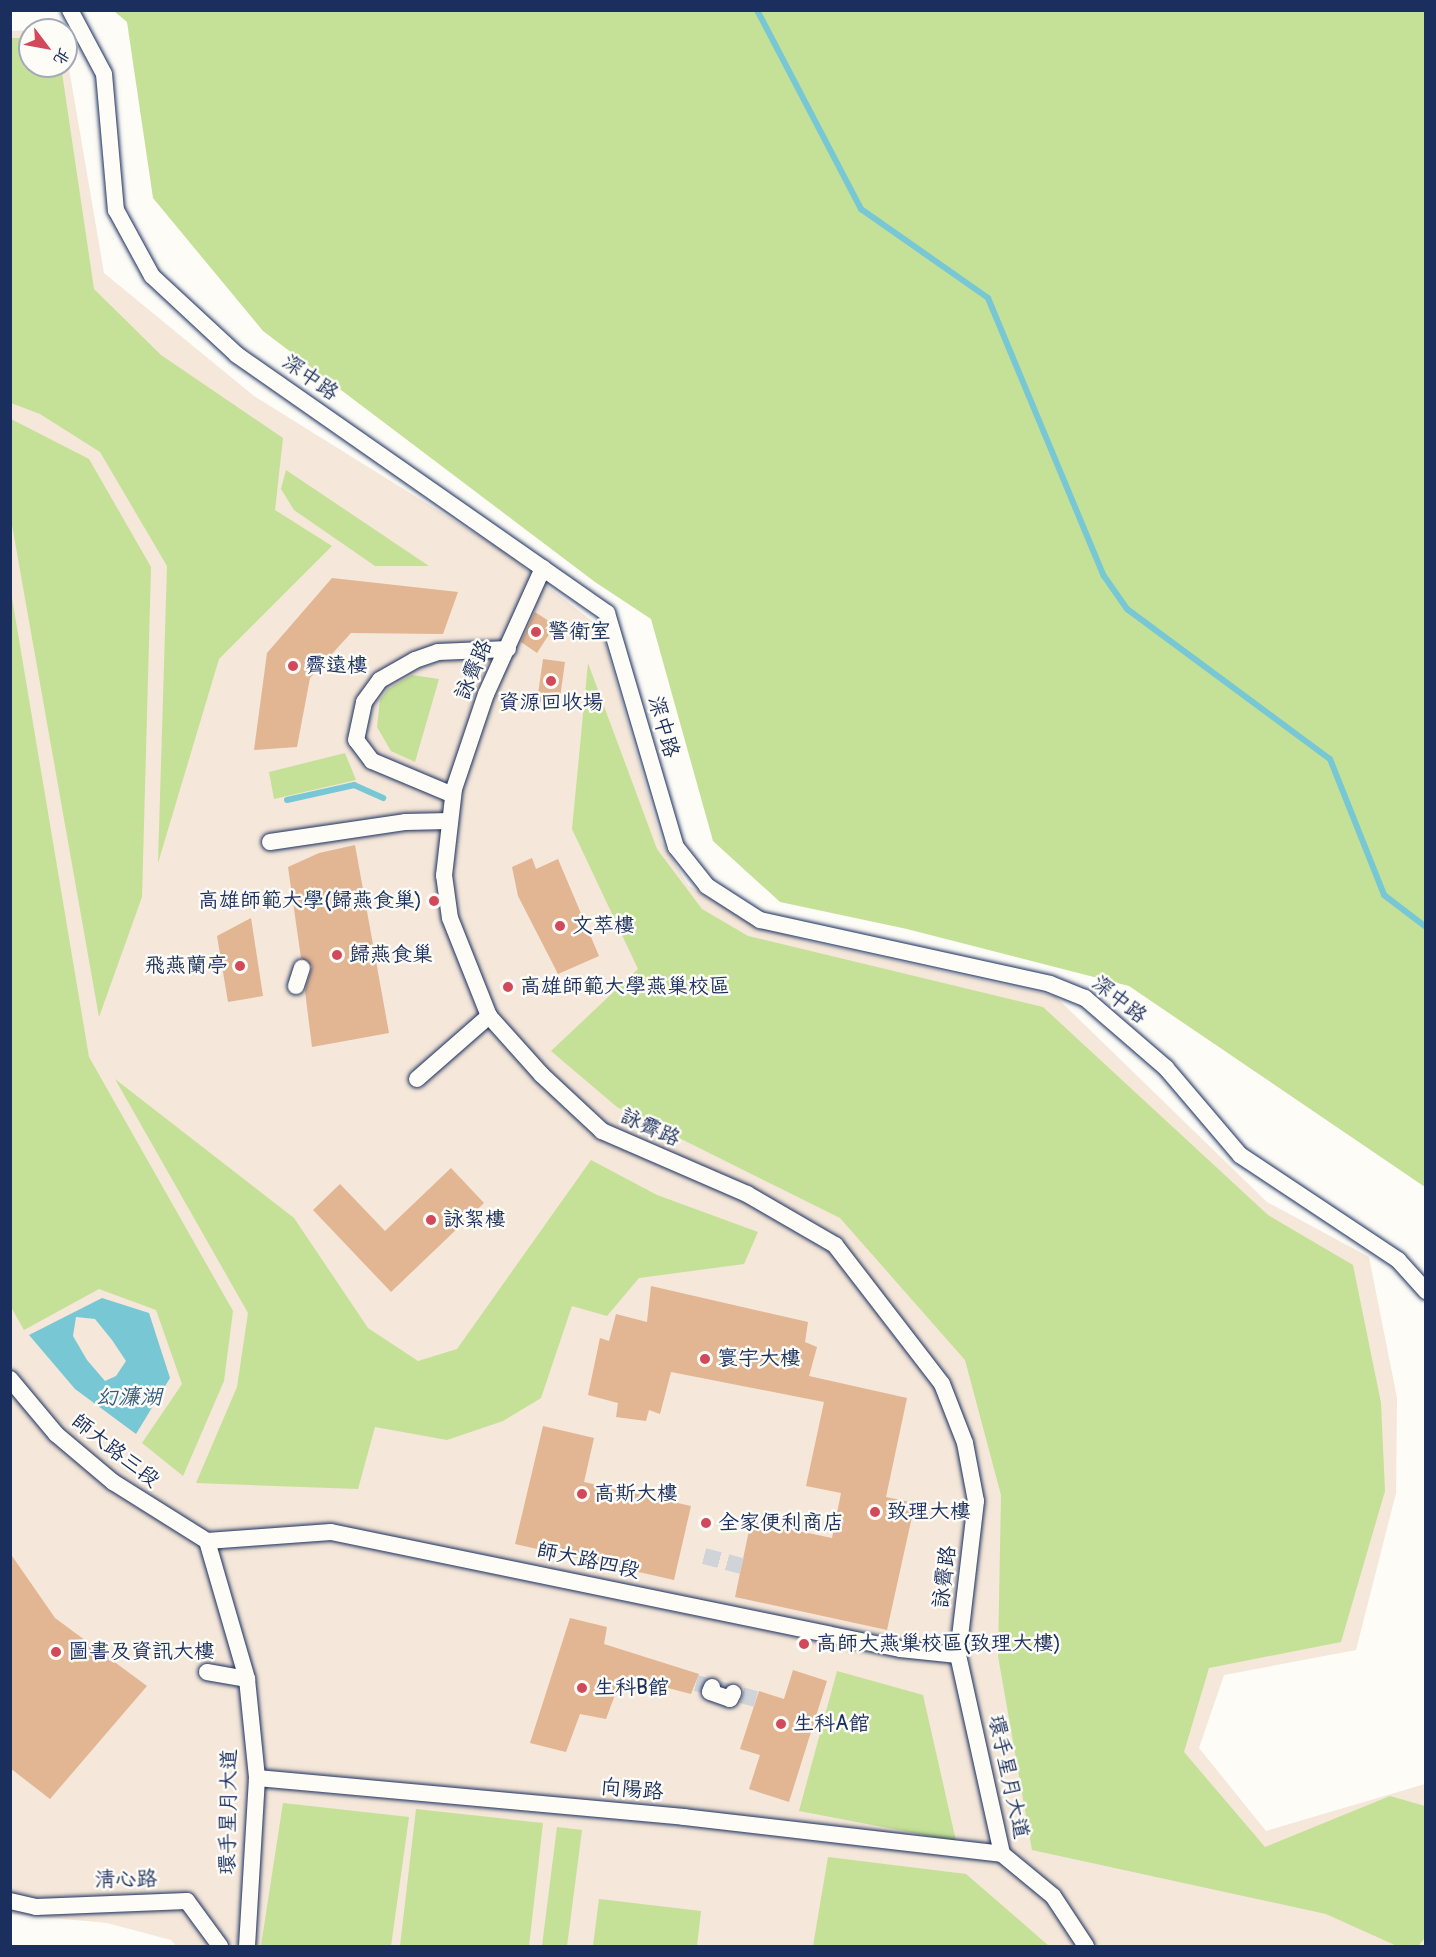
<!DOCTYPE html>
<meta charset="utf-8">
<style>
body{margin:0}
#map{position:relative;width:1436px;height:1957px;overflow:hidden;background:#fdfcf7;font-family:Pangolin,"LXGW WenKai TC",sans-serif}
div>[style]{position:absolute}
.built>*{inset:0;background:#f5e7d9}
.green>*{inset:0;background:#c5e097}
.water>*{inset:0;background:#78c7d5}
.stream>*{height:6px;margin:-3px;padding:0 3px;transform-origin:3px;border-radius:3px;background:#78c7d5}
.building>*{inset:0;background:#e2b593}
.street-tunnel>*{height:16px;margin-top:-8px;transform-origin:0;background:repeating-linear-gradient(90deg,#d0d3d8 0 16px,transparent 0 24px)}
.roads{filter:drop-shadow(0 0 2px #1b2f5e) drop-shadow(0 0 2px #1b2f5e)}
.street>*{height:16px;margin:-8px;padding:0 8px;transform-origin:8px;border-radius:8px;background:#fdfcf7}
.dots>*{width:16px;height:16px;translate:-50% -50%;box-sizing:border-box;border:3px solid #fdfcf7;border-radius:50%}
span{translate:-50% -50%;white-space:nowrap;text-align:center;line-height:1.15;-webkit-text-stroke:5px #fdfcf7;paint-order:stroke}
.street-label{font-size:21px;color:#1b2f5e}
.poi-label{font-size:21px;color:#1b2f5e}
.left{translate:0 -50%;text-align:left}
.right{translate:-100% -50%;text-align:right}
.water-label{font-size:22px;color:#375d82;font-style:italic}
.frame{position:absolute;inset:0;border:12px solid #1b2f5e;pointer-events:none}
.north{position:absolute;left:18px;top:18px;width:60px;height:60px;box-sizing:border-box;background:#fdfcf7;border:2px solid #a3aaba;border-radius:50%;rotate:122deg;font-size:16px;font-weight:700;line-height:24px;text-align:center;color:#1b2f5e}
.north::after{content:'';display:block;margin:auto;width:21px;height:27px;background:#d1495b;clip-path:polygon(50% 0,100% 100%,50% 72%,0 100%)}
</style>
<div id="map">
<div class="built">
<i style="clip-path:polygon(30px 30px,30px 66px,66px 66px,66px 51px,104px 273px,254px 396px,500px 549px,601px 628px,661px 840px,688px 885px,751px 924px,808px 941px,1055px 996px,1267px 1202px,1369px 1257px,1397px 1398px,1396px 1493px,1356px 1650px,1224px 1675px,1199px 1748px,1266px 1831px,1425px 1784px,1425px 1946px,176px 1946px,171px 1940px,107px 1923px,11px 1914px,10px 31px)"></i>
</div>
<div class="green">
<i style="clip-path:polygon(114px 11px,1425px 11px,1425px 1187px,1129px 986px,907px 929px,780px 902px,713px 841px,651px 619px,595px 582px,263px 331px,153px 198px,127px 22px)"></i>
<i style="clip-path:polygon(11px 38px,30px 38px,30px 66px,61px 66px,94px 289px,161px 355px,283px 438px,275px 510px,332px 546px,219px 659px,158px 863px,167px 566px,100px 452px,40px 414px,11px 403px)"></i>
<i style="clip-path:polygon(11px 419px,89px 459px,151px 567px,142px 897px,99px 1017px,11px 519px)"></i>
<i style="clip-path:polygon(286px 470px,429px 566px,375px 566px,294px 510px,281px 489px)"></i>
<i style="clip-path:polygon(10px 586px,89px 1057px,233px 1311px,224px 1381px,183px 1476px,142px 1443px,182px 1384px,156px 1310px,99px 1289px,24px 1330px,11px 1307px)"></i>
<i style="clip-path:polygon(588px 663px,657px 849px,702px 909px,748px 936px,1043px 1007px,1268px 1215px,1353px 1265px,1381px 1403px,1385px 1491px,1341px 1642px,1209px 1668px,1184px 1752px,1265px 1847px,1390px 1796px,1425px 1806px,1425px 1938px,1418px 1946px,1397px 1946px,1326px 1914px,1032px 1850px,998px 1656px,1001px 1495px,965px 1360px,840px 1218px,617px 1107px,551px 1051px,638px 969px,572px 829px)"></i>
<i style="clip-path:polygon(412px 675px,439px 679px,415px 762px,391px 751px,377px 727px,380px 700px,388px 689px)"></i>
<i style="clip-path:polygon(345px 753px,356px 780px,274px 799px,269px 772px)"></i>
<i style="clip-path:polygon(115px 1079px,294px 1218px,368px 1328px,418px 1361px,457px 1349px,591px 1160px,657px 1195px,758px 1232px,744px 1264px,639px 1278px,607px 1316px,572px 1306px,541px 1398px,503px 1421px,447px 1440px,375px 1427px,358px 1489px,196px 1483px,237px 1387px,248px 1313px)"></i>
<i style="clip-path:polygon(837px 1671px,923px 1695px,956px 1841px,799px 1811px)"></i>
<i style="clip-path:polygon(283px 1803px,409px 1817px,391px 1946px,261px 1946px)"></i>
<i style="clip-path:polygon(416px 1809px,543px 1823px,529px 1946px,400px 1946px)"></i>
<i style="clip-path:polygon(557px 1827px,582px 1830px,567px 1946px,542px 1946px)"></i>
<i style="clip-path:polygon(828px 1857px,966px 1874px,1049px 1946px,813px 1946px)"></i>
<i style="clip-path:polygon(599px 1899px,701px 1911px,697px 1946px,593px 1946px)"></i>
</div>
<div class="water">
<i style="clip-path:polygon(evenodd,102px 1298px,149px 1313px,170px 1378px,136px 1434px,75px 1389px,29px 1335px,102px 1298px,76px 1317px,95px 1319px,112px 1340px,126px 1361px,116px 1376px,105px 1381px,87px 1360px,73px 1336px,76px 1317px)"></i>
</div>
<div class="stream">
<i style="left:757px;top:10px;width:225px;rotate:62.4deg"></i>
<i style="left:861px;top:209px;width:155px;rotate:35deg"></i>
<i style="left:988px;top:298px;width:301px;rotate:67.4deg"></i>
<i style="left:1104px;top:576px;width:40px;rotate:55.1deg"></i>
<i style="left:1127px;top:609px;width:252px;rotate:36.5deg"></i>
<i style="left:1330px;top:759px;width:146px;rotate:68.3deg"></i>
<i style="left:1384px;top:895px;width:53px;rotate:37.3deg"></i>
<i style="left:287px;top:800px;width:69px;rotate:-12.6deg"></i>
<i style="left:354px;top:785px;width:32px;rotate:24deg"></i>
</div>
<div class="building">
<i style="clip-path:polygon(332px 578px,458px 592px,443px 634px,351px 633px,310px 678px,297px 747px,254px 750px,267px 653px)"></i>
<i style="clip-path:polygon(535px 612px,555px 625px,537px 653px,521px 642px)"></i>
<i style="clip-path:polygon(543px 659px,565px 662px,559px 705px,537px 701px)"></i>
<i style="clip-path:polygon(355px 845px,389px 1033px,312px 1047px,305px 991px,312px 966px,301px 958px,288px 867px,319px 853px)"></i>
<i style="clip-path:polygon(532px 858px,536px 869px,558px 859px,599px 956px,558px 974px,518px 896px,512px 867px)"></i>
<i style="clip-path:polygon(251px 918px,263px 996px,228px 1002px,217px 936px)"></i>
<i style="clip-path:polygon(451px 1168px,484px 1203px,391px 1292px,313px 1210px,340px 1184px,385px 1231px)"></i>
<i style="clip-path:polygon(651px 1286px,808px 1322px,805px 1342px,817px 1347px,809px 1376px,907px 1398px,886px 1497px,915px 1503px,887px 1630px,735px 1597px,751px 1521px,832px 1538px,841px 1493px,806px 1486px,824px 1402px,671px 1372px,660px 1414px,649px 1410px,646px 1421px,616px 1417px,618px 1403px,588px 1395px,600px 1338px,609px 1341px,616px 1314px,647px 1322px)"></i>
<i style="clip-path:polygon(543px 1426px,594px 1438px,584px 1482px,691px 1506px,674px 1580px,515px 1544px)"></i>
<i style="clip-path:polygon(10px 1553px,55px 1618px,147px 1686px,50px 1799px,10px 1768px)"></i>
<i style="clip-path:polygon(570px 1618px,607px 1627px,604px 1644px,699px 1674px,691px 1694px,622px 1676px,606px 1719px,580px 1714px,566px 1752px,530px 1743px)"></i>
<i style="clip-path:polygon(793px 1670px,827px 1681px,789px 1802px,749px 1789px,760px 1755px,740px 1749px,759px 1691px,784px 1699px)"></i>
</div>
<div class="street-tunnel">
<i style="left:704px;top:1556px;width:39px;rotate:15deg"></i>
<i style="left:696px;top:1683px;width:62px;rotate:14.9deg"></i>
</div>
<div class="roads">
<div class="street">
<i style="left:70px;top:10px;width:72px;rotate:62deg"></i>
<i style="left:104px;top:74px;width:137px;rotate:85deg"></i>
<i style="left:116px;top:210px;width:75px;rotate:61.4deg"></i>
<i style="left:152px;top:276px;width:116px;rotate:42.9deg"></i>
<i style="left:237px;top:355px;width:451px;rotate:34.9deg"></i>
<i style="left:607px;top:613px;width:244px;rotate:73.6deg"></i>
<i style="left:676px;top:847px;width:50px;rotate:51.5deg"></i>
<i style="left:707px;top:886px;width:63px;rotate:32.7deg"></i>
<i style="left:760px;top:920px;width:297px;rotate:12.4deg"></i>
<i style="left:1050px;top:984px;width:38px;rotate:22deg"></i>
<i style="left:1085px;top:998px;width:107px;rotate:40.8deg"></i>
<i style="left:1166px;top:1068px;width:114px;rotate:49.6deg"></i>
<i style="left:1240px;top:1155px;width:190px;rotate:33.6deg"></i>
<i style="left:1398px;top:1260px;width:42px;rotate:47.9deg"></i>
<i style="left:543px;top:568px;width:138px;rotate:114.3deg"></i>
<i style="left:486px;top:694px;width:100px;rotate:108.6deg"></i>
<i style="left:454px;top:789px;width:87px;rotate:96.6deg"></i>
<i style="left:444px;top:875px;width:43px;rotate:82.1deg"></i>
<i style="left:450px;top:918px;width:105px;rotate:68.3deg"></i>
<i style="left:489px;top:1016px;width:79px;rotate:48.1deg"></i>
<i style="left:542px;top:1075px;width:82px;rotate:43deg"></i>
<i style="left:602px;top:1131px;width:158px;rotate:23.5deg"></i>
<i style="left:747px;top:1194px;width:102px;rotate:30.1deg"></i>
<i style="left:835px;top:1245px;width:175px;rotate:52.4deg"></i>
<i style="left:942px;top:1384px;width:63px;rotate:68.7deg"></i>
<i style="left:965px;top:1443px;width:59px;rotate:79.3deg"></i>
<i style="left:976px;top:1501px;width:155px;rotate:96.7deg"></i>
<i style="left:958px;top:1655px;width:204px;rotate:77.5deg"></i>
<i style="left:1002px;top:1854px;width:66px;rotate:39.5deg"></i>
<i style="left:1053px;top:1896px;width:60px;rotate:56.6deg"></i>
<i style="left:453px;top:795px;width:88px;rotate:-157.2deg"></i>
<i style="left:372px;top:761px;width:26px;rotate:-127deg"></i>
<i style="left:356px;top:740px;width:39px;rotate:-78deg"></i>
<i style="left:364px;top:702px;width:27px;rotate:-54deg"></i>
<i style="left:380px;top:680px;width:40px;rotate:-29.7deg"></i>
<i style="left:415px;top:660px;width:24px;rotate:-19deg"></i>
<i style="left:438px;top:652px;width:70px;rotate:-2.5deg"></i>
<i style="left:270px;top:842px;width:136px;rotate:-8.4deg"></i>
<i style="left:405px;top:822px;width:44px;rotate:-1.3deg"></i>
<i style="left:296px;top:986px;width:19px;rotate:-72deg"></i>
<i style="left:417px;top:1079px;width:96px;rotate:-41.2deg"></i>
<i style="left:10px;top:1379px;width:72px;rotate:50.1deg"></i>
<i style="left:56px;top:1434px;width:75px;rotate:40.1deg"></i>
<i style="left:113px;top:1482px;width:111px;rotate:32.1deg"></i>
<i style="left:207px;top:1541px;width:124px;rotate:-4.2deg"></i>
<i style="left:331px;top:1532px;width:581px;rotate:11.62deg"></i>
<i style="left:900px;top:1649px;width:58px;rotate:5.9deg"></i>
<i style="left:207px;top:1541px;width:144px;rotate:73.8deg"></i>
<i style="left:247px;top:1679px;width:100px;rotate:84.2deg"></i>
<i style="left:257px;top:1778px;width:168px;rotate:93.4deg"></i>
<i style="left:207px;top:1672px;width:41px;rotate:9.9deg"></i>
<i style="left:712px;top:1687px;width:5px;rotate:112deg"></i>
<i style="left:710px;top:1692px;width:21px;rotate:19deg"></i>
<i style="left:730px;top:1699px;width:7px;rotate:-63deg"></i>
<i style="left:257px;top:1778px;width:429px;rotate:5.2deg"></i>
<i style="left:684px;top:1817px;width:320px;rotate:6.6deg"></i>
<i style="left:10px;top:1901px;width:27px;rotate:13deg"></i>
<i style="left:36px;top:1907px;width:151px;rotate:-2.3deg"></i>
<i style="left:187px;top:1901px;width:56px;rotate:53.7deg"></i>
</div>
</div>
<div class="dots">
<i style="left:536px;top:632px;background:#d1495b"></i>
<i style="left:293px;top:666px;background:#d1495b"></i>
<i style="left:551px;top:681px;background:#d1495b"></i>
<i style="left:434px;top:901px;background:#d1495b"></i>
<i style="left:560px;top:926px;background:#d1495b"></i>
<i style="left:337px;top:955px;background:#d1495b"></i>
<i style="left:240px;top:966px;background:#d1495b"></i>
<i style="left:508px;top:987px;background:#d1495b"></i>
<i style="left:431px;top:1220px;background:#d1495b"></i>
<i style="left:705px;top:1359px;background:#d1495b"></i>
<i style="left:582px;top:1494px;background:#d1495b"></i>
<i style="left:875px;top:1512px;background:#d1495b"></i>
<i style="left:706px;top:1523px;background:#d1495b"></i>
<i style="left:804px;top:1644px;background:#d1495b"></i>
<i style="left:56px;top:1652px;background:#d1495b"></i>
<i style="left:582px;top:1688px;background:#d1495b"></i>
<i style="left:781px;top:1724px;background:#d1495b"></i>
</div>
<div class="street-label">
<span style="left:310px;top:378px;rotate:35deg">深中路</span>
<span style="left:474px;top:670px;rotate:-67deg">詠霽路</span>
<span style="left:663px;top:727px;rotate:74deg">深中路</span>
<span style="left:1119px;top:1000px;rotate:38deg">深中路</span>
<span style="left:650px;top:1128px;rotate:24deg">詠霽路</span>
<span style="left:115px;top:1451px;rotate:38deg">師大路三段</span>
<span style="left:588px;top:1561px;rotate:12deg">師大路四段</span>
<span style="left:945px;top:1577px;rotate:-83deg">詠霽路</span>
<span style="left:1008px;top:1777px;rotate:78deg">環手星月大道</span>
<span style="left:632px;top:1790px;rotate:5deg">向陽路</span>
<span style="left:229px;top:1812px;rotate:-89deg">環手星月大道</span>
<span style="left:126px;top:1880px;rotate:-1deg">清心路</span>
</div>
<div class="poi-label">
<span class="left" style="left:548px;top:632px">警衛室</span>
<span class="left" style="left:305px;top:666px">霽遠樓</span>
<span style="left:551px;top:703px">資源回收場</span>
<span class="right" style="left:422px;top:901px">高雄師範大學(歸燕食巢)</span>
<span class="left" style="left:572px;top:926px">文萃樓</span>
<span class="left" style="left:349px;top:955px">歸燕食巢</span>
<span class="right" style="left:228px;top:966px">飛燕蘭亭</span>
<span class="left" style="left:520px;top:987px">高雄師範大學燕巢校區</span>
<span class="left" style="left:443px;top:1220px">詠絮樓</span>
<span class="left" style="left:717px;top:1359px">寰宇大樓</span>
<span class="left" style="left:594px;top:1494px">高斯大樓</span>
<span class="left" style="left:887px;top:1512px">致理大樓</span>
<span class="left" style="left:718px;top:1523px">全家便利商店</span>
<span class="left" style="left:816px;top:1644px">高師大燕巢校區(致理大樓)</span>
<span class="left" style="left:68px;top:1652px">圖書及資訊大樓</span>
<span class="left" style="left:594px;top:1688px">生科B館</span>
<span class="left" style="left:793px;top:1724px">生科A館</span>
</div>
<div class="water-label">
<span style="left:129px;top:1398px">幻濂湖</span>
</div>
<div class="frame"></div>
<div class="north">北</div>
</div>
